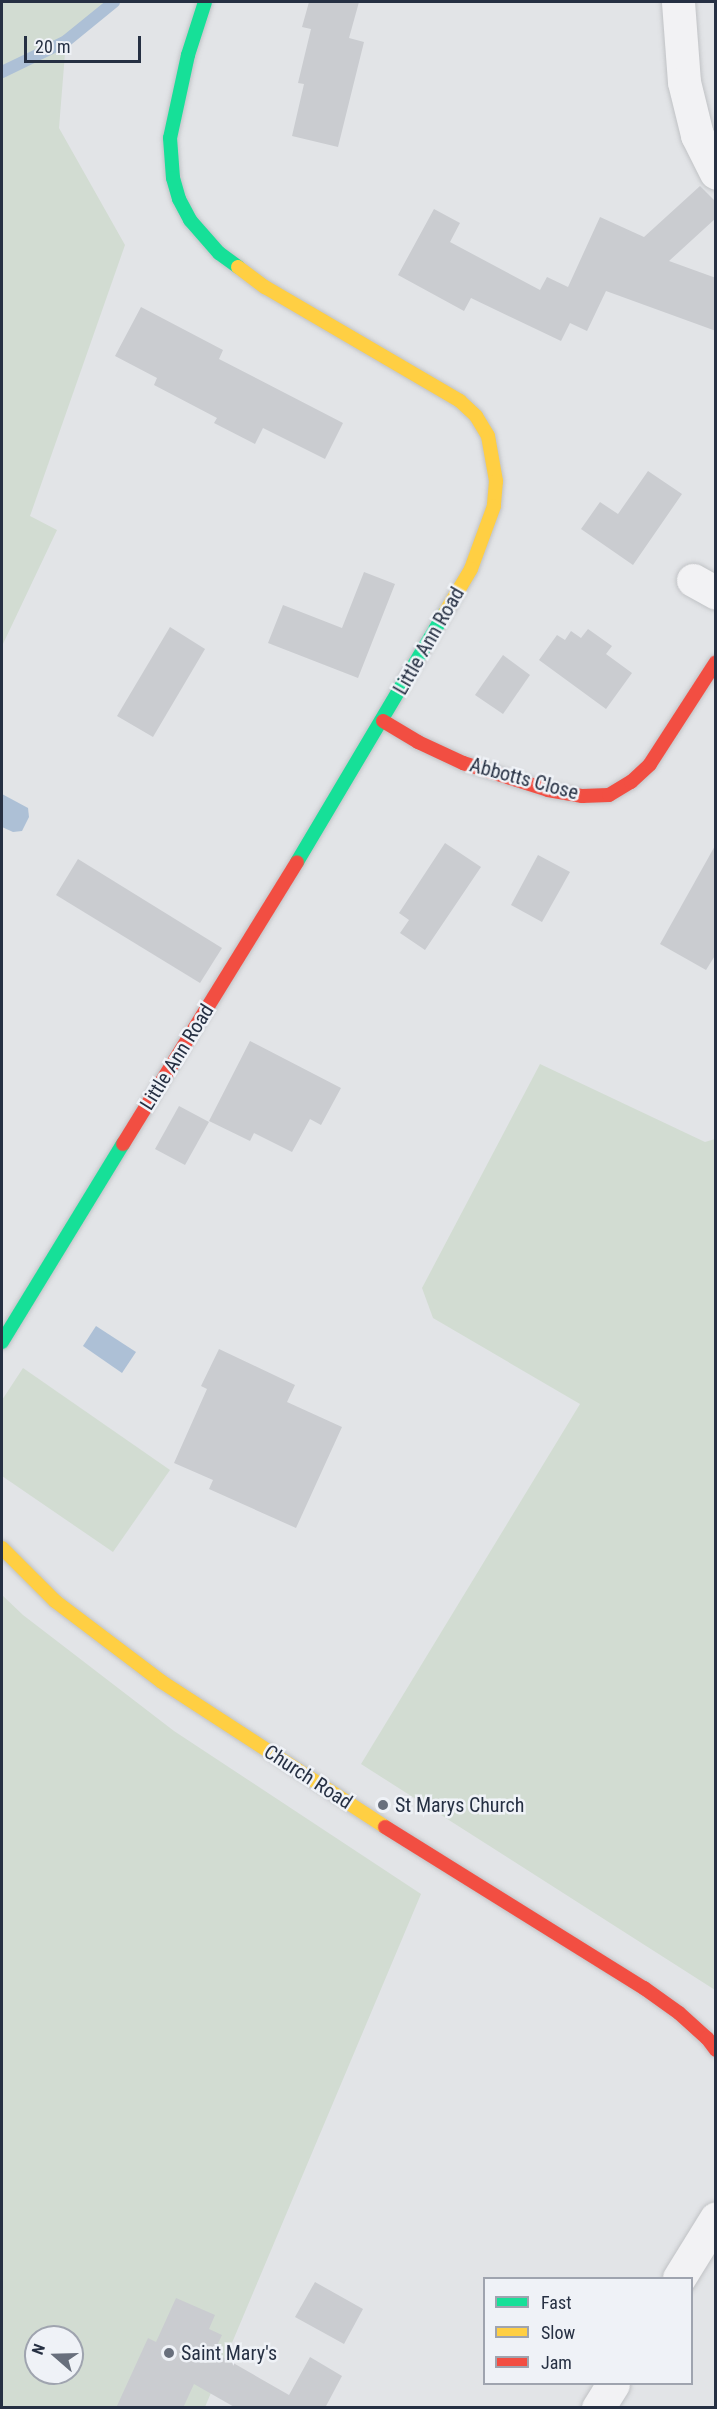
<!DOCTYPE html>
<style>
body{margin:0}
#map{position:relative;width:717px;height:2409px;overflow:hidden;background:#e2e4e7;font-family:"Roboto Condensed",sans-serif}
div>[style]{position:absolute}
.green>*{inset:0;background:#d2dcd2}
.water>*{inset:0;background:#adc0d6}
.stream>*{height:12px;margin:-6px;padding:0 6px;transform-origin:6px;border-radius:6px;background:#adc0d6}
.building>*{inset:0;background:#caccd0}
.roads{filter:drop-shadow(0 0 2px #c0c2c5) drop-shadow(0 0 2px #c0c2c5)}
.street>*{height:33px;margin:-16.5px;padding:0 16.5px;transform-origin:16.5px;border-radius:16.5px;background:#f2f2f4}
.fast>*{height:14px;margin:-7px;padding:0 7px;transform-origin:7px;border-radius:7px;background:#16e098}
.slow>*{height:14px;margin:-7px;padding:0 7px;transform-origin:7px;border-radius:7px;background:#ffcf43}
.jam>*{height:14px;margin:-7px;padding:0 7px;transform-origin:7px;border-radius:7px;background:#f24e42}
.dots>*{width:16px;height:16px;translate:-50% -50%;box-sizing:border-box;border:3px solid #eff2f7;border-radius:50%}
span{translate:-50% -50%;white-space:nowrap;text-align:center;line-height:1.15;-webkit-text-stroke:5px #eff2f7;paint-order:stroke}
.street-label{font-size:20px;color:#263043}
.poi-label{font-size:20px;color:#263043}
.left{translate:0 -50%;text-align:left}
.frame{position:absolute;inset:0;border:3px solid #263043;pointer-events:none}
.legend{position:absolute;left:483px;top:2277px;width:210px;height:108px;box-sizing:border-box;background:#eff2f7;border:2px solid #9fa4af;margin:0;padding:8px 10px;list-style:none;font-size:18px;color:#263043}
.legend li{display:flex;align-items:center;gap:12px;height:30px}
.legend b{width:30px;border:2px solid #9fa4af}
.north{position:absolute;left:24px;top:2325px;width:60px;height:60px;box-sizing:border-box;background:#eff2f7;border:2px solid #9fa4af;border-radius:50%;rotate:290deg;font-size:16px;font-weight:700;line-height:24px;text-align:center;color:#263043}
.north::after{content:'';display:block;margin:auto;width:21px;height:27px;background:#686f7c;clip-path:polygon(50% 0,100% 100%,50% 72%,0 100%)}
.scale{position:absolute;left:24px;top:36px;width:117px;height:27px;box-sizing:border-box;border:3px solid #263043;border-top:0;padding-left:8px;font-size:18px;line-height:21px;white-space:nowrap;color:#263043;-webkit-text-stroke:4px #eff2f7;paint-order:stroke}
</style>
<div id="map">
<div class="green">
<i style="clip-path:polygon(2px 2px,114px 2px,66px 41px,59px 128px,125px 245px,30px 516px,57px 530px,2px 646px)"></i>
<i style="clip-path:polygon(540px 1064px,705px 1142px,715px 1139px,715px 1990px,361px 1764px,580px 1404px,433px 1318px,422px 1288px)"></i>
<i style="clip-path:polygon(23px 1368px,170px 1470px,113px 1552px,2px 1476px,2px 1400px)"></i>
<i style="clip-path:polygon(evenodd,2px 1595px,23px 1615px,174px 1731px,421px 1894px,205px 2407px,2px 2407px,2px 1595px,36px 2337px,72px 2337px,72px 2373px,36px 2373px,36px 2337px)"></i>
</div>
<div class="water">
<i style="clip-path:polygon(2px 794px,28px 808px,29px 817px,22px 831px,13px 832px,2px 827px)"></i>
<i style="clip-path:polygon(96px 1326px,136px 1352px,122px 1373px,83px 1346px)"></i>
</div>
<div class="stream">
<i style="left:2px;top:72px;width:71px;rotate:-25.8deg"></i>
<i style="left:66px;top:41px;width:62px;rotate:-39.1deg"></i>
</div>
<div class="building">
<i style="clip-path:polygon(309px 2px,359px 2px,349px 38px,364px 42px,338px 147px,292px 136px,304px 84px,298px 83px,311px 29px,302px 27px)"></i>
<i style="clip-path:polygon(700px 186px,716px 202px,716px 218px,669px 261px,716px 278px,716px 331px,606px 291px,587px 331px,570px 323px,561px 341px,471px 298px,464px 311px,398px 275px,434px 209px,460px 223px,450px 242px,540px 290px,547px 277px,568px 287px,600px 217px,644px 237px)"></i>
<i style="clip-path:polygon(141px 307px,223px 350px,219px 359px,343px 423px,325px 459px,263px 428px,255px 444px,214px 423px,217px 418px,154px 385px,157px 378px,115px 356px)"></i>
<i style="clip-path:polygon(648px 471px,682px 494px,633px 565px,581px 529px,600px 502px,618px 514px)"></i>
<i style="clip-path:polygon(364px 572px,395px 584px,358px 678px,268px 643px,283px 605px,342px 628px)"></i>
<i style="clip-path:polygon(170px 627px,205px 649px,153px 737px,117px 716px)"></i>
<i style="clip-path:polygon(588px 629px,612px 646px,606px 654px,632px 673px,606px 709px,539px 660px,557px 635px,565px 640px,571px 631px,581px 638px)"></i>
<i style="clip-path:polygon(503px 655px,530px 675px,503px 714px,475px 695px)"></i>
<i style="clip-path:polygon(445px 843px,481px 867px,425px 950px,400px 933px,409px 920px,399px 913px)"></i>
<i style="clip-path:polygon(716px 844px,716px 954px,706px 970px,660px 944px)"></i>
<i style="clip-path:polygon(538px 855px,570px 872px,542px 922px,511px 905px)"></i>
<i style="clip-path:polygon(78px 859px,222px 948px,200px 983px,56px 895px)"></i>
<i style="clip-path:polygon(250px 1041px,341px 1088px,321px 1125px,310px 1119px,292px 1152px,254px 1133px,250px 1141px,209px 1121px)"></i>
<i style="clip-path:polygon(179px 1106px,209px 1122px,185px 1165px,155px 1149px)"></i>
<i style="clip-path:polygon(219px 1349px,295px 1385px,287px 1402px,342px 1427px,296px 1528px,209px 1489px,213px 1480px,174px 1463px,207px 1389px,201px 1386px)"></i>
<i style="clip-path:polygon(315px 2282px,363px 2309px,344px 2344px,295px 2317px)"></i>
<i style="clip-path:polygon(176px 2298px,215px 2315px,209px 2329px,222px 2335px,214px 2352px,289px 2395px,310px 2357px,342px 2376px,325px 2408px,236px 2408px,194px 2384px,183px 2408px,116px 2408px,148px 2338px,156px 2342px)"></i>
</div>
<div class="roads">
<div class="street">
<i style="left:678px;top:2px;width:80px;rotate:85.7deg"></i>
<i style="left:684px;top:82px;width:55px;rotate:76.2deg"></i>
<i style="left:697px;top:135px;width:42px;rotate:63.4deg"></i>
<i style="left:693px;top:580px;width:26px;rotate:29deg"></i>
<i style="left:679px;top:2278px;width:70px;rotate:-58.3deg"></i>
<i style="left:598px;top:2408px;width:28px;rotate:-58deg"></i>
</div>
<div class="fast">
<i style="left:205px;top:2px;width:56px;rotate:107.8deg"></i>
<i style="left:188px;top:55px;width:85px;rotate:102.2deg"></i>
<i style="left:170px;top:138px;width:40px;rotate:85.7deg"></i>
<i style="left:173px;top:178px;width:22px;rotate:74deg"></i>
<i style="left:179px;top:199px;width:24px;rotate:62deg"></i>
<i style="left:190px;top:220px;width:44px;rotate:48.7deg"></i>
<i style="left:219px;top:253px;width:24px;rotate:36deg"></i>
<i style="left:297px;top:862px;width:290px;rotate:-59.3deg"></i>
<i style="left:2px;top:1342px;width:232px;rotate:-58.6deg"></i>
</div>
<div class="slow">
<i style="left:238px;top:267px;width:34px;rotate:37deg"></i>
<i style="left:265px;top:287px;width:226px;rotate:30.3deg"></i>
<i style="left:460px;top:401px;width:22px;rotate:43deg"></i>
<i style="left:476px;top:416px;width:23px;rotate:59deg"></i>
<i style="left:488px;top:436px;width:46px;rotate:79.9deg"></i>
<i style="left:496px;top:481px;width:25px;rotate:95deg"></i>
<i style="left:494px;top:506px;width:67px;rotate:110.1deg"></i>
<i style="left:471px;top:569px;width:51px;rotate:120.6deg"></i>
<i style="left:2px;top:1548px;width:75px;rotate:45deg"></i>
<i style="left:55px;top:1601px;width:134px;rotate:37.1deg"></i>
<i style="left:162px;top:1682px;width:266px;rotate:33deg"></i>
</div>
<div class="jam">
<i style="left:383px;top:721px;width:41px;rotate:31deg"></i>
<i style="left:418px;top:742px;width:50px;rotate:25deg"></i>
<i style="left:463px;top:763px;width:89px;rotate:17.6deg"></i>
<i style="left:548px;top:790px;width:35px;rotate:10deg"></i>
<i style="left:582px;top:796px;width:27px;rotate:-2deg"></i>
<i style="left:609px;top:795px;width:26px;rotate:-31deg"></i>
<i style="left:631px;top:782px;width:26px;rotate:-43deg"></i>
<i style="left:650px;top:764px;width:121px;rotate:-57.1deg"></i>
<i style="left:123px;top:1144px;width:331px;rotate:-58.3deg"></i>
<i style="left:385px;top:1827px;width:305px;rotate:31.9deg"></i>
<i style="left:644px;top:1988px;width:43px;rotate:35.5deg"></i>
<i style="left:679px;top:2013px;width:38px;rotate:42deg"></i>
<i style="left:707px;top:2038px;width:15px;rotate:53deg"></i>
</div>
</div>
<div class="dots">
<i style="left:383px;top:1805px;background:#686f7c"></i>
<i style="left:169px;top:2353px;background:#686f7c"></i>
</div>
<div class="street-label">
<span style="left:429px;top:641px;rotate:-60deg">Little Ann Road</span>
<span style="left:524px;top:779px;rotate:15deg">Abbotts Close</span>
<span style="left:177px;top:1057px;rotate:-58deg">Little Ann Road</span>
<span style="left:308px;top:1777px;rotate:33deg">Church Road</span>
</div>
<div class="poi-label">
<span class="left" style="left:395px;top:1805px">St Marys Church</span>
<span class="left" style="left:181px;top:2353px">Saint Mary's</span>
</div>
<div class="frame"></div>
<ul class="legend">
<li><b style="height:8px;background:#16e098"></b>Fast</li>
<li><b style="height:8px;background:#ffcf43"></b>Slow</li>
<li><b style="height:8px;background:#f24e42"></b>Jam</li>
</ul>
<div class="north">N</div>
<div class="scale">20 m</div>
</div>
